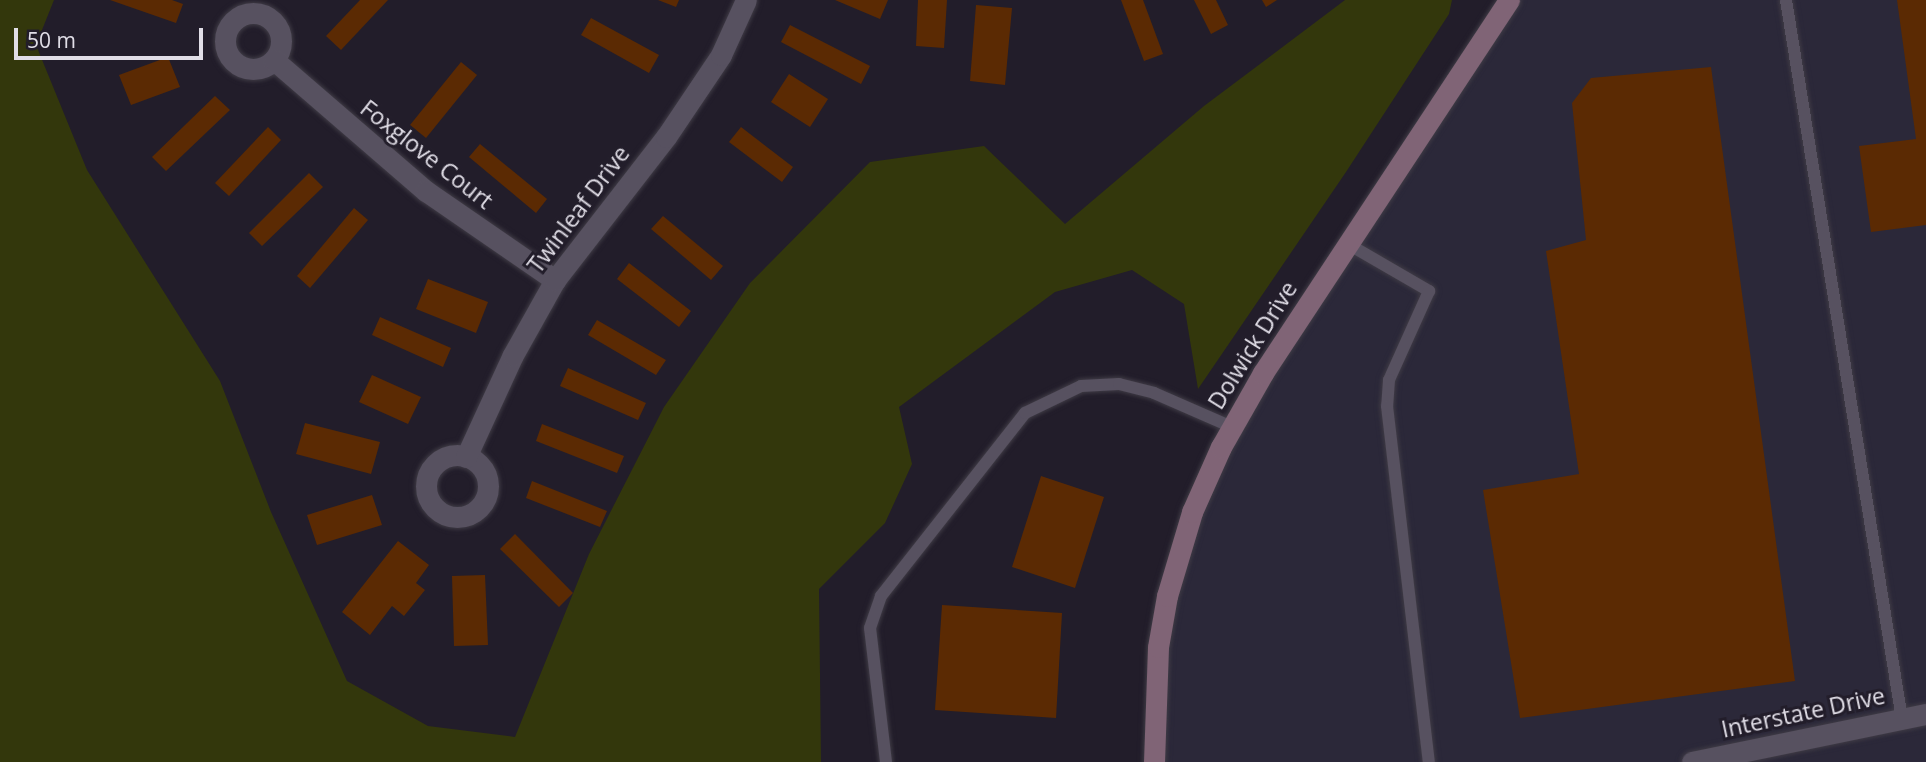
<!DOCTYPE html>
<style>
body{margin:0}
#map{position:relative;width:1926px;height:762px;overflow:hidden;background:#221d2a;font-family:"Open Sans",sans-serif}
div>[style]{position:absolute}
.commercial>*{inset:0;background:#2b2839}
.green>*{inset:0;background:#33370c}
.building>*{inset:0;background:#5b2a03}
.roads{filter:drop-shadow(0 0 2px #3f3b45) drop-shadow(0 0 2px #3f3b45)}
.lane>*{height:12px;margin:-6px;padding:0 6px;transform-origin:6px;border-radius:6px;background:#575160}
.street>*{height:21px;margin:-10.5px;padding:0 10.5px;transform-origin:10.5px;border-radius:10.5px;background:#575160}
.street>.ring{margin:-10.5px;padding:0;box-sizing:content-box;background:none;border:21px solid #575160;border-radius:50%}
.secondary>*{height:21px;margin:-10.5px;padding:0 10.5px;transform-origin:10.5px;border-radius:10.5px;background:#806476}
span{translate:-50% -50%;white-space:nowrap;text-align:center;line-height:1.15;-webkit-text-stroke:6px #221d2a;paint-order:stroke}
.street-label{font-size:23px;color:#e1dee7}
.scale{position:absolute;left:14px;top:28px;width:189px;height:32px;box-sizing:border-box;border:4px solid #e1dee7;border-top:0;padding-left:9px;font-size:21px;line-height:24px;white-space:nowrap;color:#e1dee7;-webkit-text-stroke:5px #221d2a;paint-order:stroke}
</style>
<div id="map">
<div class="commercial">
<i style="clip-path:polygon(1509px 0,1926px 0,1926px 762px,1154px 762px,1158px 647px,1221px 447px)"></i>
</div>
<div class="green">
<i style="clip-path:polygon(0 0,54px 0,36px 45px,87px 170px,220px 381px,271px 512px,347px 681px,428px 726px,515px 737px,589px 554px,664px 407px,750px 283px,870px 162px,984px 146px,1065px 224px,1204px 106px,1345px 0,1452px 0,1449px 14px,1346px 172px,1198px 389px,1184px 304px,1132px 270px,1055px 292px,899px 407px,912px 464px,885px 523px,819px 589px,821px 762px,0 762px)"></i>
</div>
<div class="building">
<i style="clip-path:polygon(110px 0,172px 0,183px 4px,176px 23px)"></i>
<i style="clip-path:polygon(360px 0,388px 0,341px 50px,326px 36px)"></i>
<i style="clip-path:polygon(658px 0,679px 0,676px 7px)"></i>
<i style="clip-path:polygon(835px 0,888px 0,880px 19px)"></i>
<i style="clip-path:polygon(918px 0,947px 0,944px 48px,916px 46px)"></i>
<i style="clip-path:polygon(1121px 0,1143px 0,1163px 54px,1144px 61px)"></i>
<i style="clip-path:polygon(1194px 0,1216px 0,1228px 25px,1211px 34px)"></i>
<i style="clip-path:polygon(1262px 0,1277px 0,1266px 7px)"></i>
<i style="clip-path:polygon(1897px 0,1926px 0,1926px 225px,1871px 232px,1859px 146px,1916px 139px)"></i>
<i style="clip-path:polygon(976px 5px,1012px 8px,1005px 85px,970px 81px)"></i>
<i style="clip-path:polygon(591px 18px,659px 55px,649px 73px,581px 35px)"></i>
<i style="clip-path:polygon(790px 25px,870px 66px,861px 84px,781px 42px)"></i>
<i style="clip-path:polygon(168px 57px,180px 87px,131px 105px,119px 75px)"></i>
<i style="clip-path:polygon(461px 62px,477px 75px,426px 138px,410px 125px)"></i>
<i style="clip-path:polygon(1711px 67px,1795px 681px,1520px 718px,1483px 490px,1579px 474px,1546px 251px,1586px 240px,1572px 103px,1591px 78px)"></i>
<i style="clip-path:polygon(789px 74px,828px 99px,810px 127px,771px 102px)"></i>
<i style="clip-path:polygon(215px 96px,230px 110px,166px 171px,152px 157px)"></i>
<i style="clip-path:polygon(268px 127px,281px 140px,229px 196px,215px 183px)"></i>
<i style="clip-path:polygon(741px 127px,793px 167px,782px 182px,729px 142px)"></i>
<i style="clip-path:polygon(480px 144px,547px 199px,536px 213px,469px 157px)"></i>
<i style="clip-path:polygon(309px 173px,323px 187px,262px 246px,249px 233px)"></i>
<i style="clip-path:polygon(354px 208px,368px 220px,310px 288px,297px 276px)"></i>
<i style="clip-path:polygon(663px 216px,723px 266px,711px 280px,651px 229px)"></i>
<i style="clip-path:polygon(629px 263px,691px 311px,679px 327px,617px 279px)"></i>
<i style="clip-path:polygon(428px 279px,488px 302px,476px 333px,416px 309px)"></i>
<i style="clip-path:polygon(380px 317px,451px 348px,443px 367px,372px 335px)"></i>
<i style="clip-path:polygon(597px 320px,666px 360px,656px 375px,588px 335px)"></i>
<i style="clip-path:polygon(568px 368px,646px 403px,638px 420px,560px 386px)"></i>
<i style="clip-path:polygon(372px 375px,421px 397px,408px 424px,359px 402px)"></i>
<i style="clip-path:polygon(305px 423px,380px 442px,371px 474px,296px 454px)"></i>
<i style="clip-path:polygon(542px 424px,624px 456px,617px 473px,536px 441px)"></i>
<i style="clip-path:polygon(1041px 476px,1104px 497px,1075px 588px,1012px 567px)"></i>
<i style="clip-path:polygon(532px 481px,607px 511px,600px 527px,526px 498px)"></i>
<i style="clip-path:polygon(372px 495px,382px 525px,317px 545px,307px 515px)"></i>
<i style="clip-path:polygon(515px 534px,573px 593px,559px 607px,500px 549px)"></i>
<i style="clip-path:polygon(398px 541px,429px 565px,416px 583px,425px 590px,404px 616px,392px 606px,370px 635px,342px 612px)"></i>
<i style="clip-path:polygon(485px 575px,488px 645px,454px 646px,452px 576px)"></i>
<i style="clip-path:polygon(942px 605px,1062px 613px,1056px 718px,935px 710px)"></i>
</div>
<div class="roads">
<div class="lane">
<i style="left:1786px;top:0;width:728px;rotate:80.84deg"></i>
<i style="left:1348px;top:244px;width:94px;rotate:30.1deg"></i>
<i style="left:1429px;top:291px;width:98px;rotate:114.2deg"></i>
<i style="left:1389px;top:380px;width:26px;rotate:94deg"></i>
<i style="left:1387px;top:406px;width:358px;rotate:83.3deg"></i>
<i style="left:886px;top:762px;width:135px;rotate:-96.8deg"></i>
<i style="left:870px;top:628px;width:34px;rotate:-71deg"></i>
<i style="left:881px;top:596px;width:233px;rotate:-51.8deg"></i>
<i style="left:1025px;top:413px;width:62px;rotate:-25.7deg"></i>
<i style="left:1081px;top:386px;width:38px;rotate:-3deg"></i>
<i style="left:1119px;top:384px;width:36px;rotate:14deg"></i>
<i style="left:1154px;top:393px;width:85px;rotate:23.6deg"></i>
</div>
<div class="street">
<i class="ring" style="left:225px;top:13px;width:35px;height:35px"></i>
<i style="left:274px;top:60px;width:201px;rotate:40.8deg"></i>
<i style="left:426px;top:191px;width:157px;rotate:34.6deg"></i>
<i class="ring" style="left:426px;top:455px;width:41px;height:41px"></i>
<i style="left:466px;top:457px;width:112px;rotate:-65.3deg"></i>
<i style="left:513px;top:355px;width:86px;rotate:-60.8deg"></i>
<i style="left:555px;top:280px;width:181px;rotate:-52.2deg"></i>
<i style="left:666px;top:137px;width:99px;rotate:-56.1deg"></i>
<i style="left:721px;top:55px;width:60px;rotate:-65.6deg"></i>
<i style="left:1692px;top:762px;width:239px;rotate:-11.6deg"></i>
</div>
<div class="secondary">
<i style="left:1154px;top:762px;width:115px;rotate:-88deg"></i>
<i style="left:1158px;top:647px;width:52px;rotate:-80deg"></i>
<i style="left:1167px;top:596px;width:88px;rotate:-73.4deg"></i>
<i style="left:1192px;top:512px;width:71px;rotate:-66deg"></i>
<i style="left:1221px;top:447px;width:85px;rotate:-60.4deg"></i>
<i style="left:1263px;top:373px;width:447px;rotate:-56.6deg"></i>
</div>
</div>
<div class="street-label">
<span style="left:427px;top:154px;rotate:38deg">Foxglove Court</span>
<span style="left:578px;top:209px;rotate:-53deg">Twinleaf Drive</span>
<span style="left:1252px;top:345px;rotate:-58deg">Dolwick Drive</span>
<span style="left:1803px;top:712px;rotate:-12deg">Interstate Drive</span>
</div>
<div class="scale">50 m</div>
</div>
